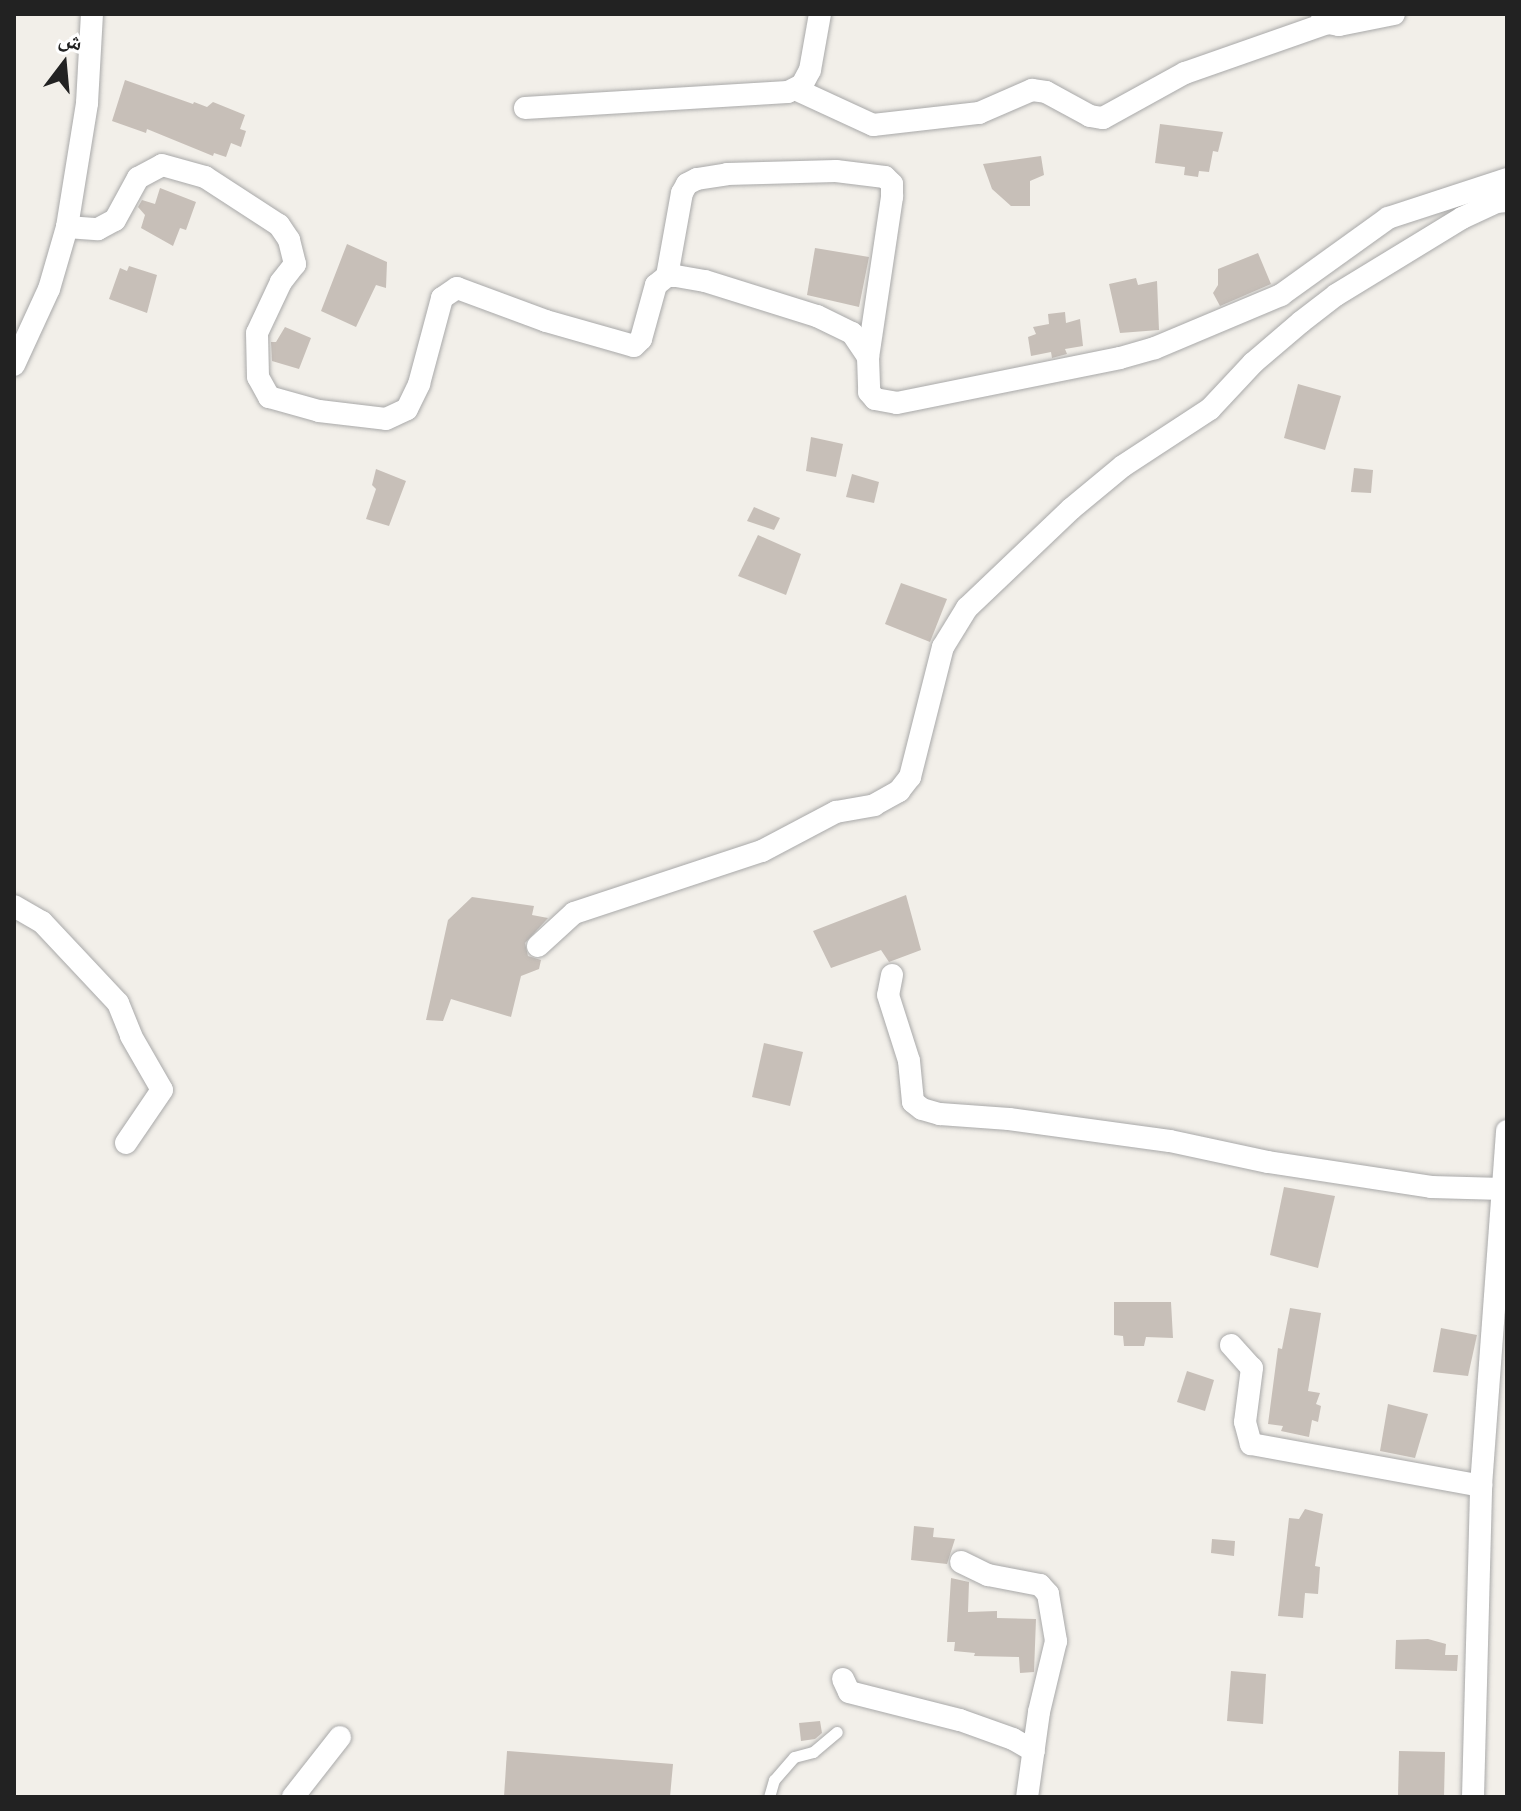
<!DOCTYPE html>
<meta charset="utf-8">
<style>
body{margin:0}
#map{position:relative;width:1521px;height:1811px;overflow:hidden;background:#f2efe9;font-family:"DM Sans","Noto Naskh Arabic",sans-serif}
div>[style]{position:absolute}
.building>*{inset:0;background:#c7bfb8}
.roads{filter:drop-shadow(0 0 2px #a9a9a9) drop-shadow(0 0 2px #a9a9a9)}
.lane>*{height:11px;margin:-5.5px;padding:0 5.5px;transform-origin:5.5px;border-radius:5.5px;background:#fff}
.street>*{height:22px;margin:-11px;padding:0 11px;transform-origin:11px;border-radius:11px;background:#fff}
span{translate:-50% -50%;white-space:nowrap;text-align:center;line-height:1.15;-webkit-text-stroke:6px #fff;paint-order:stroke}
.frame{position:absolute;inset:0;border:16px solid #222;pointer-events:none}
.north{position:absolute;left:24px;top:24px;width:80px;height:80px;-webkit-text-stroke:6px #fff;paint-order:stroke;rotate:16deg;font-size:22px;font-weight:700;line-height:32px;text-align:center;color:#222}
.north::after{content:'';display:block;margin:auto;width:28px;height:36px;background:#222;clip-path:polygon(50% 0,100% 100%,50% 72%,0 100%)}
</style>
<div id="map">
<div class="building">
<i style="clip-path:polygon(125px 80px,193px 104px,194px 102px,207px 107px,213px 102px,245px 115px,240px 129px,246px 131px,241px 147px,231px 143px,226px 157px,214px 153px,213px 156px,147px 129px,146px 133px,112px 121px)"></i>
<i style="clip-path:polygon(1160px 124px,1223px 132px,1218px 152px,1213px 151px,1209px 172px,1199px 171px,1198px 177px,1184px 175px,1185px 167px,1155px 163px)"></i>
<i style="clip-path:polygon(1041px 156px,1044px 175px,1030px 181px,1030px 206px,1011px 206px,992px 189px,983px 164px)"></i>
<i style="clip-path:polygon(160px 188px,196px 202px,186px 230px,180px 228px,173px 246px,141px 228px,145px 215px,138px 207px,142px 200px,155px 204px)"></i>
<i style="clip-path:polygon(347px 244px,387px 262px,386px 288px,376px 285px,356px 327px,321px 311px)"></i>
<i style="clip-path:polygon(815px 248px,869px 257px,859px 307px,807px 295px)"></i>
<i style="clip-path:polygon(1258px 253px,1271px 284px,1220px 306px,1213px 293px,1218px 285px,1218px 269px)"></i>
<i style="clip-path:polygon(129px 266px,157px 275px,147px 313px,109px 299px,120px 268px,127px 271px)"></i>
<i style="clip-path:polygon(1136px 278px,1138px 285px,1157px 281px,1159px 330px,1120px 333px,1109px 284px)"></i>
<i style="clip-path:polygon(1065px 312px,1066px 323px,1080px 319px,1083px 346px,1065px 349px,1067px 354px,1052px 358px,1051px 352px,1031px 356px,1028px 337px,1036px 334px,1033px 327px,1049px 324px,1048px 314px)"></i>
<i style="clip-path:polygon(285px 327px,311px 338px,299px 369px,272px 361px,271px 342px,276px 342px)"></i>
<i style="clip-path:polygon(1298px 384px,1341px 396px,1325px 450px,1284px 438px)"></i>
<i style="clip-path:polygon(811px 437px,843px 444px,836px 477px,806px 471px)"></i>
<i style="clip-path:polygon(1354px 468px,1373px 470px,1371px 493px,1351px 492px)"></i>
<i style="clip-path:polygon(376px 469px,406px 481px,389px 526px,366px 519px,376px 489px,372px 485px)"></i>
<i style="clip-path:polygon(852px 474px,879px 482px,874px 503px,846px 497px)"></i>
<i style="clip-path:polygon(754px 507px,780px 518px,774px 530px,747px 521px)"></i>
<i style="clip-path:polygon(758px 535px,801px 554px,786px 595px,738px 576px)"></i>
<i style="clip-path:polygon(901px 583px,947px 599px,930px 642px,885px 624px)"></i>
<i style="clip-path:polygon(906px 895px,921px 950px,889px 962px,881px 950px,831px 968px,813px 931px)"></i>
<i style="clip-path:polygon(472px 897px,534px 906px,532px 915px,548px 918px,525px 943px,528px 956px,541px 960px,539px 969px,521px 976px,511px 1017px,451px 999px,443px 1021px,426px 1020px,448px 920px)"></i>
<i style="clip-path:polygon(764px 1043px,803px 1052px,790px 1106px,752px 1097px)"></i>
<i style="clip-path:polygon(1284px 1187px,1335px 1196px,1318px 1268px,1270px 1255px)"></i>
<i style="clip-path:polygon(1114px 1302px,1171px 1302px,1173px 1338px,1146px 1337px,1144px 1346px,1124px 1346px,1123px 1336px,1114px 1335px)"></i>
<i style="clip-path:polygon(1290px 1308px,1321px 1313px,1308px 1391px,1320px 1393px,1316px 1404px,1321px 1406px,1318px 1422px,1312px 1420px,1309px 1437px,1281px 1431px,1283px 1426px,1268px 1424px,1278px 1348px,1282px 1349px)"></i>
<i style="clip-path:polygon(1441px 1328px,1477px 1335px,1468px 1376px,1433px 1372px)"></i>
<i style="clip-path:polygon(1187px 1371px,1214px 1380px,1205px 1411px,1177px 1402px)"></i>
<i style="clip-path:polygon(1388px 1404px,1428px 1414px,1415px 1458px,1380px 1451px)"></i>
<i style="clip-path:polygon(1305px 1509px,1323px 1514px,1315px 1566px,1320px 1567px,1318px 1594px,1305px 1593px,1303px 1618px,1278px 1616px,1289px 1518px,1299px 1519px)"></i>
<i style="clip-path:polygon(914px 1526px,934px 1528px,933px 1537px,955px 1539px,947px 1564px,911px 1560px)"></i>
<i style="clip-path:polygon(1212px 1539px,1235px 1541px,1234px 1556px,1211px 1553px)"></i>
<i style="clip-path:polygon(951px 1578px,969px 1582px,968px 1612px,997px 1611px,997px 1618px,1036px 1619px,1034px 1672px,1020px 1673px,1019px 1657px,974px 1656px,975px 1653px,954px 1651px,955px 1642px,947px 1642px)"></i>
<i style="clip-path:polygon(1428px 1639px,1446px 1644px,1445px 1655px,1458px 1655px,1457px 1671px,1395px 1669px,1396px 1640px)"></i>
<i style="clip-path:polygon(1231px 1671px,1266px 1674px,1263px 1724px,1227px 1721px)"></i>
<i style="clip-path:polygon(820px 1721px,822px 1733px,815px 1739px,801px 1741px,799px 1723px)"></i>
<i style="clip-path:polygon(507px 1751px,673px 1764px,670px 1797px,504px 1797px)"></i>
<i style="clip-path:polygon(1399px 1751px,1445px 1752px,1444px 1797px,1398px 1797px)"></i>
</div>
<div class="roads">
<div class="lane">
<i style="left:769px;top:1797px;width:18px;rotate:-74deg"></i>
<i style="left:774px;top:1780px;width:30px;rotate:-49deg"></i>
<i style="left:794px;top:1757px;width:20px;rotate:-15deg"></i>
<i style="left:813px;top:1752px;width:31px;rotate:-40deg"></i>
</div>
<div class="street">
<i style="left:1322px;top:14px;width:11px;rotate:56deg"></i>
<i style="left:1328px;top:23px;width:11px;rotate:10deg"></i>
<i style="left:1339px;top:25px;width:56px;rotate:-11.3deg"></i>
<i style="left:795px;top:89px;width:86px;rotate:24.8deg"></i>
<i style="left:873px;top:125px;width:107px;rotate:-6.5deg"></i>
<i style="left:979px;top:113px;width:58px;rotate:-23.5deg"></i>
<i style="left:1032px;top:90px;width:14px;rotate:8deg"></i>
<i style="left:1046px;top:92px;width:50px;rotate:28.6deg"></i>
<i style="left:1090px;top:116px;width:13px;rotate:9deg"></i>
<i style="left:1103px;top:118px;width:94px;rotate:-28.8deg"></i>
<i style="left:1185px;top:73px;width:151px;rotate:-19.3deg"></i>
<i style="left:525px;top:108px;width:263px;rotate:-3.5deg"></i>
<i style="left:788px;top:92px;width:16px;rotate:-27deg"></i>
<i style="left:802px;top:85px;width:17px;rotate:-62deg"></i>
<i style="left:810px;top:70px;width:57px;rotate:-79.9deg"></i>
<i style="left:67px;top:227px;width:31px;rotate:4deg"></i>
<i style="left:98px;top:229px;width:19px;rotate:-28deg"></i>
<i style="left:115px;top:220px;width:48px;rotate:-61.3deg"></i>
<i style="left:138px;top:178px;width:27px;rotate:-28deg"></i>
<i style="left:162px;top:165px;width:45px;rotate:15.6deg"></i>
<i style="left:205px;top:177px;width:88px;rotate:33deg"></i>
<i style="left:279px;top:225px;width:18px;rotate:56deg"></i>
<i style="left:289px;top:240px;width:25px;rotate:76deg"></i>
<i style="left:295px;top:264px;width:23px;rotate:128deg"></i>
<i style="left:281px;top:282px;width:56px;rotate:115.2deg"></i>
<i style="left:257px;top:333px;width:44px;rotate:88.7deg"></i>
<i style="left:258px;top:377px;width:23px;rotate:61deg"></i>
<i style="left:269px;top:397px;width:52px;rotate:15.6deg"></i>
<i style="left:319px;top:411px;width:67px;rotate:6.8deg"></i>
<i style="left:386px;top:419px;width:23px;rotate:-25deg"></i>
<i style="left:407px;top:409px;width:28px;rotate:-64deg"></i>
<i style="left:419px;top:384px;width:89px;rotate:-75deg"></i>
<i style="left:442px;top:298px;width:18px;rotate:-34deg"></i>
<i style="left:457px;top:288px;width:95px;rotate:20.3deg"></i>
<i style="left:546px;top:321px;width:91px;rotate:15.9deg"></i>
<i style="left:634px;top:346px;width:10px;rotate:-45deg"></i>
<i style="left:641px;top:339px;width:56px;rotate:-74.5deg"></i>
<i style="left:656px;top:285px;width:14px;rotate:-39deg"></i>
<i style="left:667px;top:276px;width:9px"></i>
<i style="left:676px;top:276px;width:29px;rotate:10deg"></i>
<i style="left:705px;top:281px;width:117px;rotate:17.4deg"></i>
<i style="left:817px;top:316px;width:39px;rotate:26deg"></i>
<i style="left:852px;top:333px;width:29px;rotate:56deg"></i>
<i style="left:868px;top:357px;width:35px;rotate:88deg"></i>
<i style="left:869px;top:392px;width:9px;rotate:49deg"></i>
<i style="left:875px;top:399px;width:22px;rotate:10deg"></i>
<i style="left:897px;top:403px;width:227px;rotate:-11.4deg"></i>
<i style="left:1120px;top:358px;width:36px;rotate:-16deg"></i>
<i style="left:1155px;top:348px;width:137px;rotate:-22.8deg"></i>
<i style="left:1281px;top:295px;width:132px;rotate:-35.7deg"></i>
<i style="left:1388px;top:218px;width:125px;rotate:-18.1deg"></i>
<i style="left:667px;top:276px;width:84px;rotate:-79.8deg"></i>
<i style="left:682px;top:193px;width:10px;rotate:-61deg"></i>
<i style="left:687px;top:184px;width:11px;rotate:-27deg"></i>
<i style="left:697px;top:179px;width:30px;rotate:-9deg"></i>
<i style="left:727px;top:174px;width:109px;rotate:-1.6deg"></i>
<i style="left:836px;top:171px;width:49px;rotate:7deg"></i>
<i style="left:885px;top:177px;width:10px;rotate:45deg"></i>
<i style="left:892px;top:184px;width:13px;rotate:90deg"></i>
<i style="left:892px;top:197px;width:162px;rotate:98.5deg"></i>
<i style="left:14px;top:365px;width:84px;rotate:-65.3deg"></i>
<i style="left:49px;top:289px;width:65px;rotate:-73.8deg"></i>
<i style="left:67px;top:227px;width:126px;rotate:-80.8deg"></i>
<i style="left:87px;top:103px;width:89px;rotate:-86.8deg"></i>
<i style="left:14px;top:906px;width:32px;rotate:30deg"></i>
<i style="left:42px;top:922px;width:111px;rotate:46.8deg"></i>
<i style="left:118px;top:1003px;width:35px;rotate:68deg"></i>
<i style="left:131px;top:1036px;width:62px;rotate:60.1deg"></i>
<i style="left:162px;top:1090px;width:64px;rotate:124.2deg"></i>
<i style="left:538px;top:946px;width:49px;rotate:-42.5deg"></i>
<i style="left:574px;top:913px;width:198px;rotate:-18.3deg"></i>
<i style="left:762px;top:851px;width:84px;rotate:-27.8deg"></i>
<i style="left:836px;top:812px;width:39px;rotate:-10deg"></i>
<i style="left:874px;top:805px;width:29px;rotate:-29deg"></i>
<i style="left:899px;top:791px;width:18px;rotate:-52deg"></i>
<i style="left:910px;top:777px;width:134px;rotate:-75.8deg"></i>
<i style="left:943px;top:647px;width:46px;rotate:-58.4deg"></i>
<i style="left:967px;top:608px;width:144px;rotate:-43.6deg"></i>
<i style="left:1071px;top:509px;width:67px;rotate:-39.6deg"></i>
<i style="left:1123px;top:466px;width:104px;rotate:-33.2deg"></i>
<i style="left:1210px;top:409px;width:63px;rotate:-46.9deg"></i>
<i style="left:1253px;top:363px;width:63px;rotate:-40.5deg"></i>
<i style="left:1301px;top:322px;width:44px;rotate:-37.6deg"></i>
<i style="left:1336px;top:295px;width:148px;rotate:-31.4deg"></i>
<i style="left:1462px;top:218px;width:38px;rotate:-25deg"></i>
<i style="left:1496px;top:202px;width:11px;rotate:-5deg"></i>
<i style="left:892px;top:975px;width:20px;rotate:101deg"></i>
<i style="left:888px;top:995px;width:69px;rotate:72.3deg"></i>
<i style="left:909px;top:1061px;width:41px;rotate:84.4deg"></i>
<i style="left:913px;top:1102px;width:11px;rotate:38deg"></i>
<i style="left:922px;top:1109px;width:19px;rotate:16deg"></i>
<i style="left:940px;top:1114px;width:69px;rotate:4.1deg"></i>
<i style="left:1009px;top:1119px;width:162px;rotate:7.8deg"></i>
<i style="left:1170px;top:1141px;width:100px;rotate:12.1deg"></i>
<i style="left:1268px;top:1162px;width:165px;rotate:8.7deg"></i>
<i style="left:1431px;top:1187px;width:72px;rotate:1.6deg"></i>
<i style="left:1231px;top:1345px;width:31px;rotate:48deg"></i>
<i style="left:1252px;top:1368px;width:54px;rotate:97.4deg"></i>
<i style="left:1245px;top:1422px;width:23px;rotate:75deg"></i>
<i style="left:1251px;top:1444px;width:234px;rotate:10.3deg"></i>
<i style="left:961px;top:1562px;width:30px;rotate:26deg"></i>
<i style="left:988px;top:1575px;width:53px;rotate:10.9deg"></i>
<i style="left:1040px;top:1585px;width:12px;rotate:48deg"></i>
<i style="left:1048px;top:1594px;width:48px;rotate:80.3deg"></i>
<i style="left:1056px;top:1641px;width:73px;rotate:103.5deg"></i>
<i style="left:1039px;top:1712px;width:86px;rotate:98deg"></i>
<i style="left:843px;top:1679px;width:14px;rotate:65deg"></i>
<i style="left:849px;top:1692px;width:114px;rotate:14.2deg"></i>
<i style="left:960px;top:1720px;width:56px;rotate:19.7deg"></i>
<i style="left:1013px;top:1739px;width:24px;rotate:30deg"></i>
<i style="left:293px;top:1797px;width:76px;rotate:-51.9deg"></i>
<i style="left:1473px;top:1797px;width:311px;rotate:-88.5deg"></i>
<i style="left:1481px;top:1486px;width:356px;rotate:-85.8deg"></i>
</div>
</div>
<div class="frame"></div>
<div class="north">ش</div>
</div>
